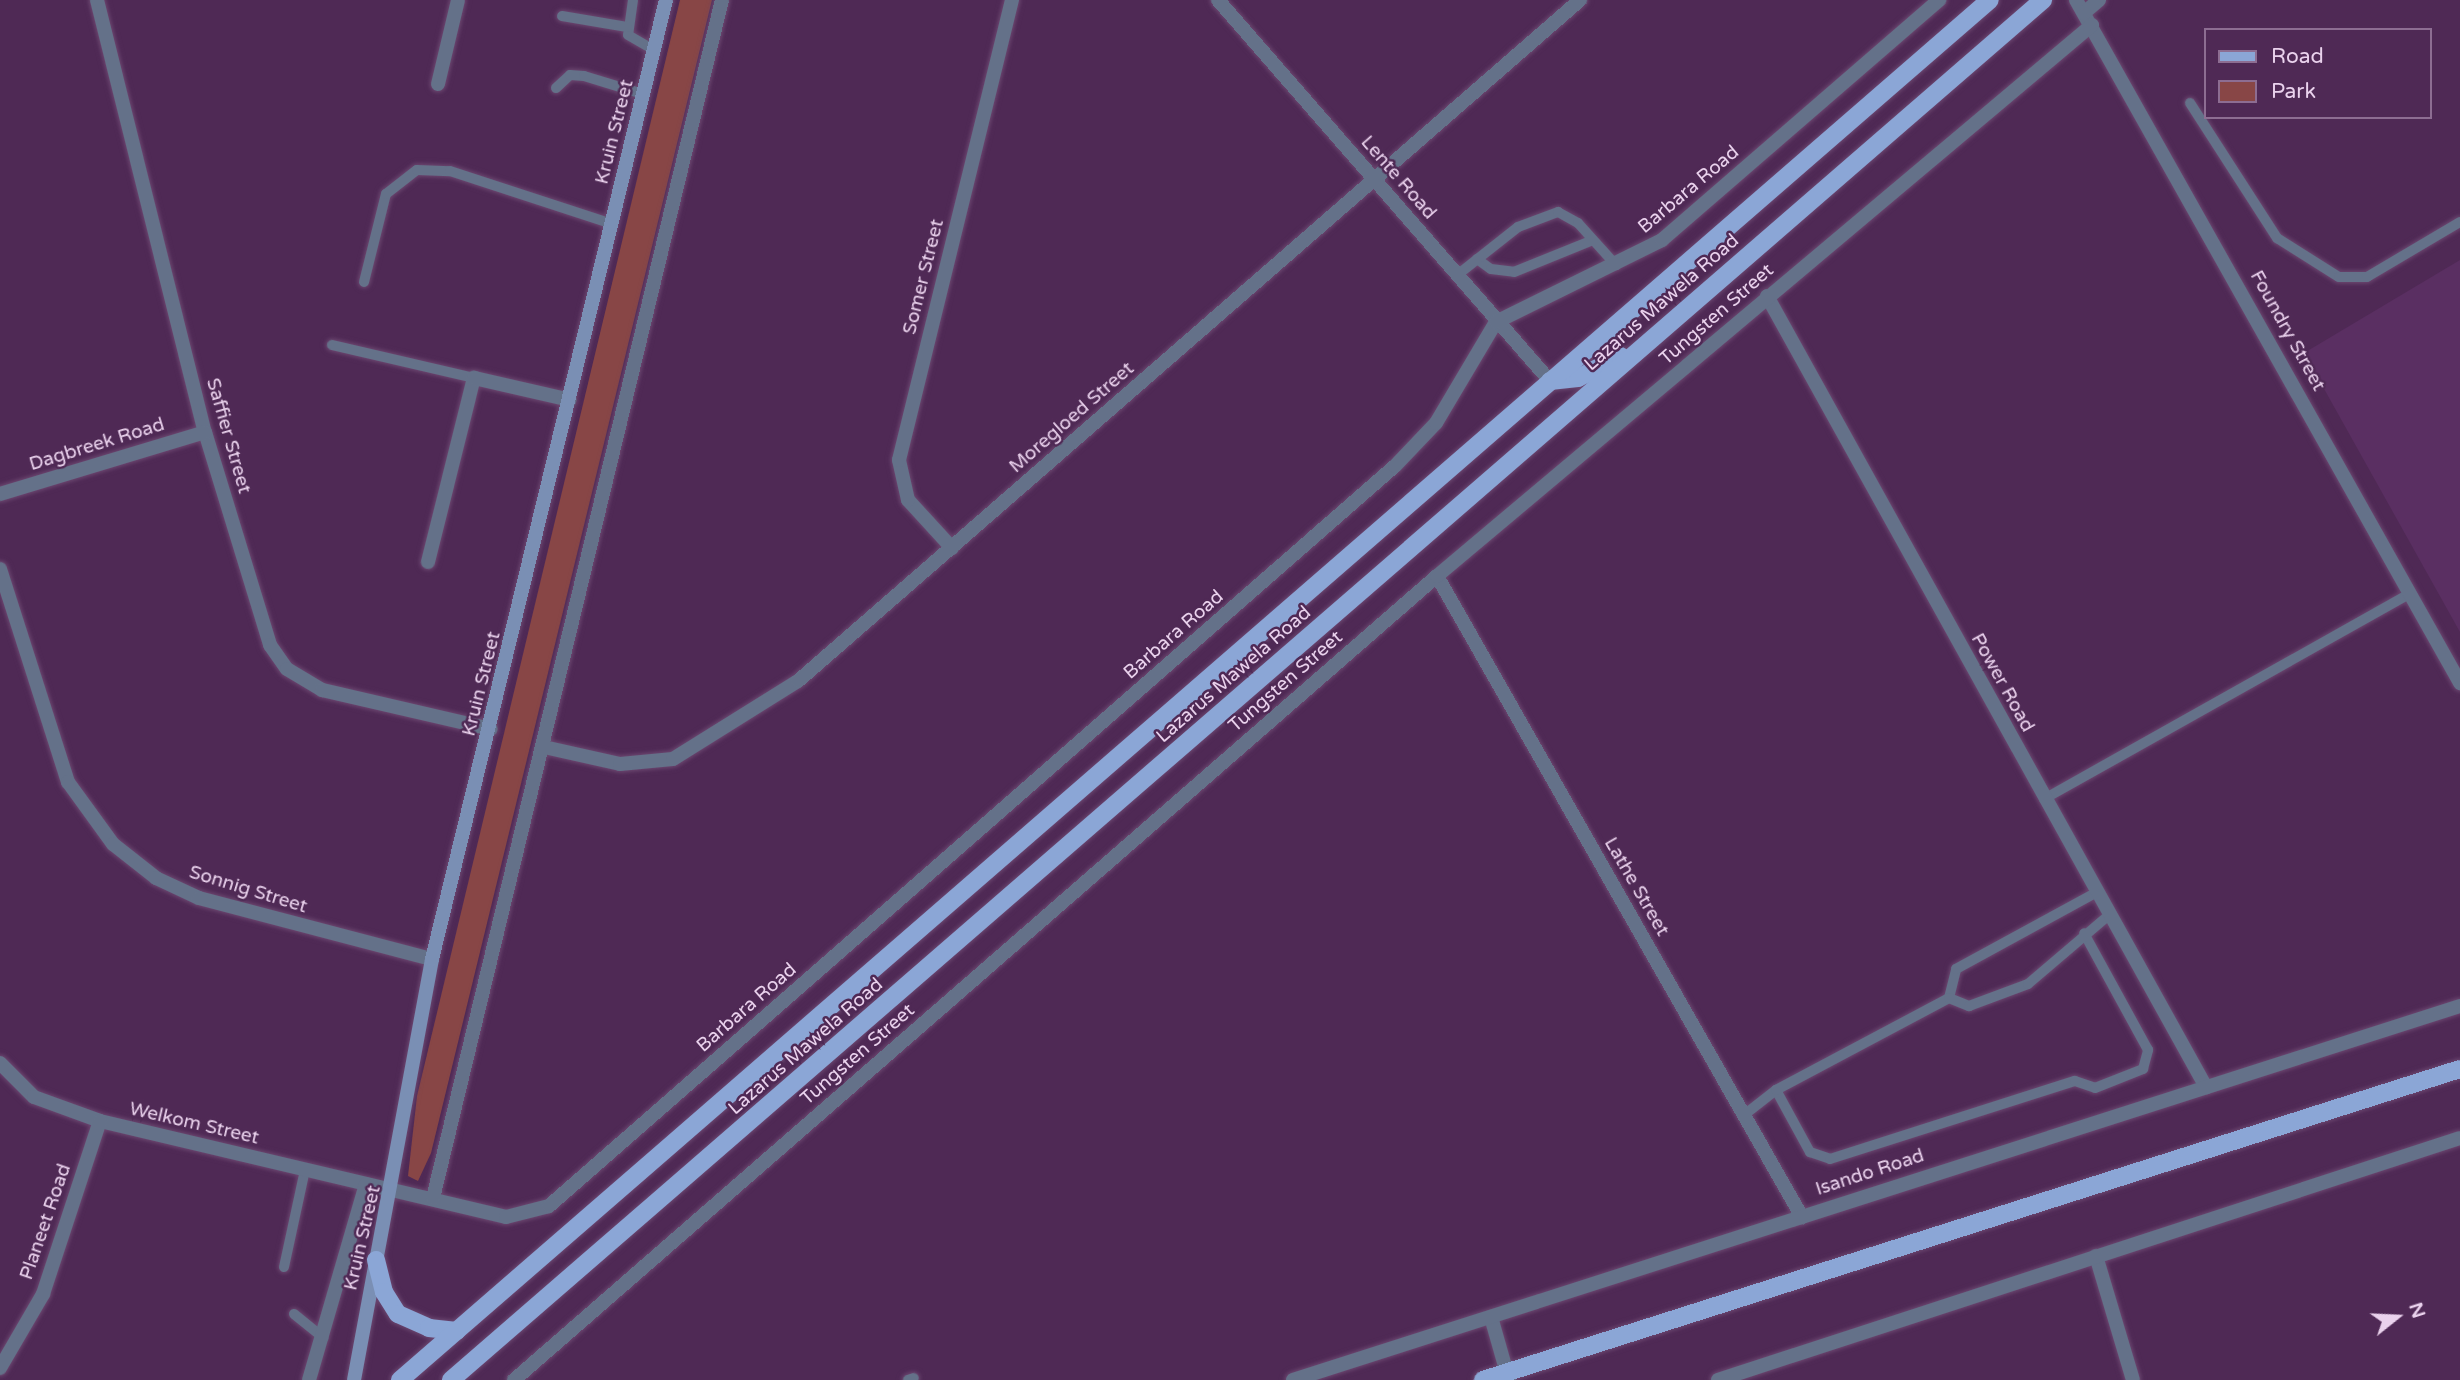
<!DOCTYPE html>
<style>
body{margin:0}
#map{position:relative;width:2460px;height:1380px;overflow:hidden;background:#4f2955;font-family:"Varela Round",sans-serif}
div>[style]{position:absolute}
.built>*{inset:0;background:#5a2f62}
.green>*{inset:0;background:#884646}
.roads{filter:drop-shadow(0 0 2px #6b4770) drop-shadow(0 0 2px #6b4770)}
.service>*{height:10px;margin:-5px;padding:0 5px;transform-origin:5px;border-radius:5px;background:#647189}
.minor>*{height:14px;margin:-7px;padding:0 7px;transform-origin:7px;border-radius:7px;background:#647189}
.secondary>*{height:14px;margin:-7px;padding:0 7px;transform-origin:7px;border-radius:7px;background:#7a8fb4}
.primary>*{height:18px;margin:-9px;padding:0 9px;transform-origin:9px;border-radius:9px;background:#8ba6d6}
span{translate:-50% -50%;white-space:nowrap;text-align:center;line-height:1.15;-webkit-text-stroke:5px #4f2955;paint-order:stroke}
.street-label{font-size:19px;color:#ead2ed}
.legend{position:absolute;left:2204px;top:28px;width:228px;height:91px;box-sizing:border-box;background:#4f2955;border:2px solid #8d6d92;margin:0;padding:9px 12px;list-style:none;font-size:21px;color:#ead2ed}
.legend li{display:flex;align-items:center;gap:14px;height:35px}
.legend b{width:35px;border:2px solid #8d6d92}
.north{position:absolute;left:2362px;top:1282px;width:70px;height:70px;-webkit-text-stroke:5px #4f2955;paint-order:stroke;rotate:72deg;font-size:19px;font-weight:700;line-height:28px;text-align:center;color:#ead2ed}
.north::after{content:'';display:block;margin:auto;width:24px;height:32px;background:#ead2ed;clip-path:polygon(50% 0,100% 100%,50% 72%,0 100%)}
</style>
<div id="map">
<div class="built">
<i style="clip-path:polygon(2460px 260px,2460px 632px,2304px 353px)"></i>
</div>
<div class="green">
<i style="clip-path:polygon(680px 0,712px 0,431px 1153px,418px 1181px,408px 1176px,417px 1096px)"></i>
</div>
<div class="roads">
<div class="service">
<i style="left:633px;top:0;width:35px;rotate:98deg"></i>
<i style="left:628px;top:35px;width:30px;rotate:30deg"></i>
<i style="left:562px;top:16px;width:66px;rotate:9.6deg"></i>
<i style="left:556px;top:88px;width:19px;rotate:-43deg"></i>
<i style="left:570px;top:75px;width:14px;rotate:4deg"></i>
<i style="left:584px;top:76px;width:62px;rotate:17deg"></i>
<i style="left:2190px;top:103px;width:161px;rotate:57.2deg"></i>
<i style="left:2277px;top:238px;width:73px;rotate:32.2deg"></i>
<i style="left:2339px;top:277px;width:28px"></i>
<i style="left:2367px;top:277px;width:108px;rotate:-30.6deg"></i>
<i style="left:1477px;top:259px;width:17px;rotate:36deg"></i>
<i style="left:1491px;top:269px;width:23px;rotate:7deg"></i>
<i style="left:1514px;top:272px;width:85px;rotate:-22.1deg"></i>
<i style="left:1456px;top:276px;width:79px;rotate:-38.3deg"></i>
<i style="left:1518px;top:227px;width:43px;rotate:-20.6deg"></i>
<i style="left:1558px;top:212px;width:23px;rotate:29deg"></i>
<i style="left:1578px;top:223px;width:57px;rotate:47.9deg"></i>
<i style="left:364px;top:282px;width:91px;rotate:-76deg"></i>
<i style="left:386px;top:194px;width:39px;rotate:-38deg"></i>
<i style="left:417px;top:170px;width:33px;rotate:2deg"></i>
<i style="left:450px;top:171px;width:170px;rotate:18.1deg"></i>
<i style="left:332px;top:345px;width:146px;rotate:13.1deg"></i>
<i style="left:2044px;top:799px;width:420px;rotate:-29.3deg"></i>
<i style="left:1949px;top:998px;width:30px;rotate:-76deg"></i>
<i style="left:1956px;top:969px;width:161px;rotate:-28.6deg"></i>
<i style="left:1776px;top:1090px;width:71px;rotate:61.3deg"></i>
<i style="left:1810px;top:1152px;width:21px;rotate:19deg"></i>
<i style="left:1830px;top:1159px;width:257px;rotate:-17.7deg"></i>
<i style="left:2075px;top:1081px;width:21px;rotate:19deg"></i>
<i style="left:2095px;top:1088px;width:52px;rotate:-21.6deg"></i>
<i style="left:2143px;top:1069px;width:20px;rotate:-75deg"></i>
<i style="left:2148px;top:1050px;width:133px;rotate:-118.7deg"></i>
<i style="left:1744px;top:1115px;width:41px;rotate:-38deg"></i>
<i style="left:1776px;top:1090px;width:196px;rotate:-28deg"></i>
<i style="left:1949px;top:998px;width:22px;rotate:22deg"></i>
<i style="left:1969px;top:1006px;width:63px;rotate:-20.4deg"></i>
<i style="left:2028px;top:984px;width:106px;rotate:-40.4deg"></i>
<i style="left:284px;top:1267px;width:99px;rotate:-77.8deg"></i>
<i style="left:294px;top:1314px;width:38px;rotate:39deg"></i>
<i style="left:908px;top:1380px;width:6px;rotate:-18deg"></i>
</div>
<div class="minor">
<i style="left:97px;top:0;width:445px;rotate:76deg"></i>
<i style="left:205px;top:432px;width:223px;rotate:73deg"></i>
<i style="left:270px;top:645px;width:29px;rotate:55deg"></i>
<i style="left:287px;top:669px;width:41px;rotate:31deg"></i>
<i style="left:322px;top:690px;width:173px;rotate:13deg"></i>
<i style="left:1218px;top:0;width:505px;rotate:48.93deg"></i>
<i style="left:2076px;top:0;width:784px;rotate:60.65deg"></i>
<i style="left:2084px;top:13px;width:20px;rotate:-41deg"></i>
<i style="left:438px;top:84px;width:86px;rotate:-76.6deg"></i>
<i style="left:1767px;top:296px;width:905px;rotate:60.97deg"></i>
<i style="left:0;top:494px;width:214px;rotate:-16.8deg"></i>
<i style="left:952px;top:548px;width:65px;rotate:-132.5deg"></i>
<i style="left:908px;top:500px;width:41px;rotate:-102.7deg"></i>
<i style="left:899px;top:460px;width:474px;rotate:-76.2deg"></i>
<i style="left:428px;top:562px;width:190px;rotate:-76deg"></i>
<i style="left:474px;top:378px;width:98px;rotate:12.9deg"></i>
<i style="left:0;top:569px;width:224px;rotate:72.3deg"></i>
<i style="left:68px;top:782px;width:77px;rotate:54deg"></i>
<i style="left:113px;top:844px;width:55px;rotate:38.3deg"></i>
<i style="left:156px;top:878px;width:47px;rotate:24.9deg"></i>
<i style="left:199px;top:898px;width:241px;rotate:14.7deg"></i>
<i style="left:1437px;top:576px;width:738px;rotate:60.34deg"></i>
<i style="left:544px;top:747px;width:78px;rotate:12.6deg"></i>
<i style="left:620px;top:764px;width:53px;rotate:-5.4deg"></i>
<i style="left:673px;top:759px;width:147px;rotate:-32deg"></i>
<i style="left:798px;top:681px;width:1037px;rotate:-41.05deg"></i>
<i style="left:0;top:1063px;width:48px;rotate:45deg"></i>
<i style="left:34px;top:1097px;width:70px;rotate:20deg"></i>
<i style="left:100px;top:1121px;width:417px;rotate:13.3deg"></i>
<i style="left:506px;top:1217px;width:44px;rotate:-14.3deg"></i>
<i style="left:549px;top:1206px;width:1124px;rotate:-41.18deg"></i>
<i style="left:1395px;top:466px;width:59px;rotate:-46.4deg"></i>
<i style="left:1436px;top:423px;width:117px;rotate:-59.3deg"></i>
<i style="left:1496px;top:322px;width:185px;rotate:-26.3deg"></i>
<i style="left:1662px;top:240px;width:367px;rotate:-40.9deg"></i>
<i style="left:433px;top:1198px;width:1232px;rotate:-76.44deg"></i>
<i style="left:2096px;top:1256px;width:129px;rotate:73.4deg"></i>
<i style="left:1491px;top:1317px;width:66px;rotate:74.1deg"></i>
<i style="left:0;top:1368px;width:86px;rotate:-59.8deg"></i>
<i style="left:43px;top:1294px;width:182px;rotate:-71.8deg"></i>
<i style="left:309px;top:1380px;width:204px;rotate:-73.8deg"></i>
<i style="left:514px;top:1380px;width:1224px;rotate:-41.06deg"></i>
<i style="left:1437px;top:576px;width:856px;rotate:-40.07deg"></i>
<i style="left:1293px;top:1380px;width:1225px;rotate:-17.77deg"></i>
<i style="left:1718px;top:1380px;width:780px;rotate:-18.06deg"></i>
</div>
<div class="secondary">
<i style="left:354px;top:1380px;width:428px;rotate:-79.5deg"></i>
<i style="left:432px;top:959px;width:987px;rotate:-76.29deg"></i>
</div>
<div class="primary">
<i style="left:1550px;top:381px;width:28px;rotate:-6deg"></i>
<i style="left:1578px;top:378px;width:48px;rotate:-27.1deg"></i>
<i style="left:376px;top:1260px;width:33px;rotate:76deg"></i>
<i style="left:384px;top:1292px;width:26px;rotate:58deg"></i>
<i style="left:398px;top:1314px;width:34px;rotate:24deg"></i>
<i style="left:429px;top:1328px;width:28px;rotate:6deg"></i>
<i style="left:400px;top:1380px;width:2105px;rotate:-40.96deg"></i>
<i style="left:451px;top:1380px;width:2107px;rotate:-40.92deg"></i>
<i style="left:1483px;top:1380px;width:1025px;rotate:-17.66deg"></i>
</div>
</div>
<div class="street-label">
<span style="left:615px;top:132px;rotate:-76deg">Kruin Street</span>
<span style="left:1398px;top:178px;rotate:49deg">Lente Road</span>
<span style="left:1689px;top:190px;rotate:-40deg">Barbara Road</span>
<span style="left:924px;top:277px;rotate:-76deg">Somer Street</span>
<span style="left:1662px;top:303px;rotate:-41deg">Lazarus Mawela Road</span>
<span style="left:1717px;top:315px;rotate:-41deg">Tungsten Street</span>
<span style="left:2287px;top:331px;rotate:61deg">Foundry Street</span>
<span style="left:1072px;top:418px;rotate:-41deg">Moregloed Street</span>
<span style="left:228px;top:436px;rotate:74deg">Saffier Street</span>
<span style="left:97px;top:445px;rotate:-17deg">Dagbreek Road</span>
<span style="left:1174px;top:635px;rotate:-41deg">Barbara Road</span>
<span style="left:1234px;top:675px;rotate:-41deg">Lazarus Mawela Road</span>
<span style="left:1286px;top:682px;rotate:-41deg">Tungsten Street</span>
<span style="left:2002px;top:683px;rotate:61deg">Power Road</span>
<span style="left:482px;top:684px;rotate:-76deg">Kruin Street</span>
<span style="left:1636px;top:887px;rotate:60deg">Lathe Street</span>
<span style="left:248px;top:890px;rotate:17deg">Sonnig Street</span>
<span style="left:747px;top:1008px;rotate:-41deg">Barbara Road</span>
<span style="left:806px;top:1047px;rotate:-41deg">Lazarus Mawela Road</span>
<span style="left:858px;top:1055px;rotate:-41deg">Tungsten Street</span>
<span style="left:194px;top:1124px;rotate:13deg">Welkom Street</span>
<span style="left:1870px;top:1173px;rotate:-18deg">Isando Road</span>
<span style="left:46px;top:1222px;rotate:-71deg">Planeet Road</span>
<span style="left:363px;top:1238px;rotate:-77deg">Kruin Street</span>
</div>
<ul class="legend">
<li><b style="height:9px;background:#8ba6d6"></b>Road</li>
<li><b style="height:19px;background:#884646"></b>Park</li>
</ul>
<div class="north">N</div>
</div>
